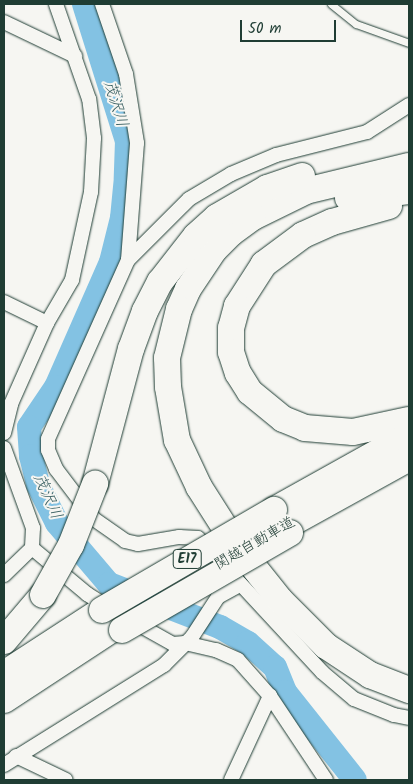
<!DOCTYPE html>
<meta charset="utf-8">
<style>
body{margin:0}
#map{position:relative;width:413px;height:784px;overflow:hidden;background:#f6f6f2;font-family:Kalam,"Klee One",sans-serif}
div>[style]{position:absolute}
.river>*{height:24px;margin:-12px;padding:0 12px;transform-origin:12px;border-radius:12px;background:#83c2e3}
.roads{filter:drop-shadow(0 0 1px #1f3d34) drop-shadow(0 0 1px #1f3d34)}
.lane>*{height:7px;margin:-3.5px;padding:0 3.5px;transform-origin:3.5px;border-radius:3.5px;background:#f6f6f2}
.street>*{height:14px;margin:-7px;padding:0 7px;transform-origin:7px;border-radius:7px;background:#f6f6f2}
.highway>*{height:26px;margin:-13px;padding:0 13px;transform-origin:13px;border-radius:13px;background:#f6f6f2}
.bridges{filter:drop-shadow(0 0 1px #1f3d34) drop-shadow(0 0 1px #1f3d34)}
.highway-bridge>*{height:26px;margin:-13px;padding:0 13px;transform-origin:13px;border-radius:13px;background:#f6f6f2}
span{translate:-50% -50%;white-space:nowrap;text-align:center;line-height:1.15;-webkit-text-stroke:4px #f6f6f2;paint-order:stroke}
.shield-label span{padding:1px 4px;background:#f6f6f2;border:1px solid;border-radius:4px;-webkit-text-stroke-width:0}
.shield-label{font-size:14px;color:#1f3d34;font-weight:700}
.street-label{font-size:15px;color:#1f3d34}
.water-label{font-size:16px;color:#385e60;font-style:italic}
.frame{position:absolute;inset:0;border:5px solid #1f3d34;pointer-events:none}
.scale{position:absolute;left:240px;top:20px;width:96px;height:22px;box-sizing:border-box;border:2px solid #1f3d34;border-top:0;padding-left:6px;font-size:15px;line-height:18px;white-space:nowrap;color:#1f3d34;-webkit-text-stroke:4px #f6f6f2;paint-order:stroke}
</style>
<div id="map">
<div class="river">
<i style="left:84px;top:4px;width:144px;rotate:72.6deg"></i>
<i style="left:127px;top:141px;width:36px;rotate:92deg"></i>
<i style="left:126px;top:177px;width:41px;rotate:95.6deg"></i>
<i style="left:122px;top:218px;width:45px;rotate:104deg"></i>
<i style="left:111px;top:262px;width:137px;rotate:113.7deg"></i>
<i style="left:56px;top:387px;width:48px;rotate:124deg"></i>
<i style="left:29px;top:427px;width:29px;rotate:86deg"></i>
<i style="left:31px;top:456px;width:30px;rotate:76deg"></i>
<i style="left:38px;top:485px;width:42px;rotate:63.4deg"></i>
<i style="left:57px;top:523px;width:80px;rotate:49.6deg"></i>
<i style="left:109px;top:584px;width:119px;rotate:21.2deg"></i>
<i style="left:220px;top:627px;width:32px;rotate:30deg"></i>
<i style="left:248px;top:643px;width:36px;rotate:42deg"></i>
<i style="left:275px;top:667px;width:27px;rotate:68deg"></i>
<i style="left:285px;top:692px;width:112px;rotate:51.5deg"></i>
</div>
<div class="roads">
<div class="lane">
<i style="left:331px;top:4px;width:32px;rotate:39deg"></i>
<i style="left:356px;top:24px;width:56px;rotate:19.7deg"></i>
</div>
<div class="street">
<i style="left:102px;top:4px;width:74px;rotate:71.1deg"></i>
<i style="left:126px;top:74px;width:70px;rotate:80.9deg"></i>
<i style="left:137px;top:143px;width:117px;rotate:94.4deg"></i>
<i style="left:128px;top:260px;width:196px;rotate:114.1deg"></i>
<i style="left:48px;top:439px;width:11px;rotate:90deg"></i>
<i style="left:48px;top:450px;width:21px;rotate:67deg"></i>
<i style="left:56px;top:469px;width:63px;rotate:52.8deg"></i>
<i style="left:94px;top:519px;width:38px;rotate:35deg"></i>
<i style="left:125px;top:541px;width:13px;rotate:13deg"></i>
<i style="left:138px;top:544px;width:42px;rotate:-9.7deg"></i>
<i style="left:179px;top:537px;width:19px;rotate:3deg"></i>
<i style="left:198px;top:538px;width:183px;rotate:47.2deg"></i>
<i style="left:322px;top:672px;width:42px;rotate:40.2deg"></i>
<i style="left:354px;top:699px;width:43px;rotate:21.8deg"></i>
<i style="left:394px;top:715px;width:15px;rotate:11deg"></i>
<i style="left:4px;top:22px;width:79px;rotate:25.6deg"></i>
<i style="left:128px;top:260px;width:86px;rotate:-45deg"></i>
<i style="left:189px;top:199px;width:49px;rotate:-30.8deg"></i>
<i style="left:231px;top:174px;width:49px;rotate:-22.9deg"></i>
<i style="left:276px;top:155px;width:94px;rotate:-14.2deg"></i>
<i style="left:367px;top:132px;width:50px;rotate:-32.7deg"></i>
<i style="left:4px;top:302px;width:48px;rotate:26deg"></i>
<i style="left:4px;top:433px;width:30px;rotate:-76deg"></i>
<i style="left:11px;top:404px;width:89px;rotate:-66deg"></i>
<i style="left:47px;top:323px;width:50px;rotate:-59.8deg"></i>
<i style="left:72px;top:280px;width:90px;rotate:-77.8deg"></i>
<i style="left:91px;top:192px;width:54px;rotate:-86.8deg"></i>
<i style="left:94px;top:138px;width:39px;rotate:-97deg"></i>
<i style="left:89px;top:99px;width:101px;rotate:-109.2deg"></i>
<i style="left:4px;top:448px;width:85px;rotate:70.1deg"></i>
<i style="left:33px;top:528px;width:20px;rotate:93deg"></i>
<i style="left:32px;top:548px;width:39px;rotate:136deg"></i>
<i style="left:32px;top:548px;width:72px;rotate:39.9deg"></i>
<i style="left:87px;top:594px;width:26px;rotate:32deg"></i>
<i style="left:132px;top:621px;width:47px;rotate:29.3deg"></i>
<i style="left:173px;top:644px;width:12px;rotate:-5deg"></i>
<i style="left:185px;top:643px;width:32px;rotate:13deg"></i>
<i style="left:216px;top:650px;width:24px;rotate:24deg"></i>
<i style="left:238px;top:660px;width:48px;rotate:48.4deg"></i>
<i style="left:270px;top:696px;width:101px;rotate:56.3deg"></i>
<i style="left:16px;top:756px;width:55px;rotate:25.6deg"></i>
<i style="left:4px;top:765px;width:189px;rotate:-32deg"></i>
<i style="left:164px;top:665px;width:40px;rotate:-45deg"></i>
<i style="left:192px;top:637px;width:48px;rotate:-57deg"></i>
<i style="left:218px;top:597px;width:25px;rotate:-29deg"></i>
<i style="left:231px;top:780px;width:93px;rotate:-65.1deg"></i>
</div>
<div class="highway">
<i style="left:409px;top:166px;width:106px;rotate:166.4deg"></i>
<i style="left:306px;top:191px;width:59px;rotate:153.9deg"></i>
<i style="left:253px;top:217px;width:27px;rotate:144deg"></i>
<i style="left:231px;top:233px;width:24px;rotate:135deg"></i>
<i style="left:214px;top:250px;width:47px;rotate:123.7deg"></i>
<i style="left:188px;top:289px;width:22px;rotate:114deg"></i>
<i style="left:179px;top:309px;width:50px;rotate:103.8deg"></i>
<i style="left:167px;top:358px;width:29px;rotate:88deg"></i>
<i style="left:168px;top:387px;width:54px;rotate:80.4deg"></i>
<i style="left:177px;top:440px;width:52px;rotate:64.9deg"></i>
<i style="left:199px;top:487px;width:69px;rotate:57.5deg"></i>
<i style="left:236px;top:545px;width:70px;rotate:51.3deg"></i>
<i style="left:280px;top:600px;width:65px;rotate:45deg"></i>
<i style="left:326px;top:646px;width:53px;rotate:33.4deg"></i>
<i style="left:370px;top:675px;width:42px;rotate:21deg"></i>
<i style="left:348px;top:198px;width:61px;rotate:-6.5deg"></i>
<i style="left:389px;top:206px;width:59px;rotate:164.3deg"></i>
<i style="left:332px;top:222px;width:32px;rotate:156deg"></i>
<i style="left:303px;top:235px;width:49px;rotate:143.4deg"></i>
<i style="left:264px;top:264px;width:50px;rotate:122.7deg"></i>
<i style="left:237px;top:306px;width:23px;rotate:105deg"></i>
<i style="left:231px;top:328px;width:24px;rotate:90deg"></i>
<i style="left:231px;top:352px;width:22px;rotate:72deg"></i>
<i style="left:238px;top:373px;width:22px;rotate:58deg"></i>
<i style="left:250px;top:392px;width:43px;rotate:39.3deg"></i>
<i style="left:283px;top:419px;width:24px;rotate:22deg"></i>
<i style="left:305px;top:428px;width:48px;rotate:4.8deg"></i>
<i style="left:353px;top:432px;width:57px;rotate:-12.1deg"></i>
<i style="left:95px;top:484px;width:140px;rotate:-75.1deg"></i>
<i style="left:131px;top:349px;width:40px;rotate:-69.8deg"></i>
<i style="left:145px;top:311px;width:33px;rotate:-63deg"></i>
<i style="left:160px;top:282px;width:58px;rotate:-52deg"></i>
<i style="left:196px;top:236px;width:28px;rotate:-42deg"></i>
<i style="left:217px;top:217px;width:58px;rotate:-30.1deg"></i>
<i style="left:267px;top:188px;width:37px;rotate:-19deg"></i>
<i style="left:274px;top:510px;width:154px;rotate:-29.1deg"></i>
<i style="left:286px;top:526px;width:141px;rotate:-28.9deg"></i>
<i style="left:4px;top:641px;width:60px;rotate:-49.7deg"></i>
<i style="left:4px;top:674px;width:117px;rotate:-33.1deg"></i>
<i style="left:4px;top:700px;width:139px;rotate:-33.2deg"></i>
</div>
</div>
<div class="bridges">
<div class="highway-bridge">
<i style="left:43px;top:595px;width:57px;rotate:-60.8deg"></i>
<i style="left:71px;top:545px;width:66px;rotate:-68.5deg"></i>
<i style="left:102px;top:610px;width:199px;rotate:-30.2deg"></i>
<i style="left:122px;top:630px;width:194px;rotate:-30deg"></i>
</div>
</div>
<div class="shield-label">
<span style="left:187px;top:559px">E17</span>
</div>
<div class="street-label">
<span style="left:255px;top:544px;rotate:-30deg">関越自動車道</span>
</div>
<div class="water-label">
<span style="left:115px;top:104px;rotate:73deg">茂沢川</span>
<span style="left:47px;top:497px;rotate:66deg">茂沢川</span>
</div>
<div class="frame"></div>
<div class="scale">50 m</div>
</div>
